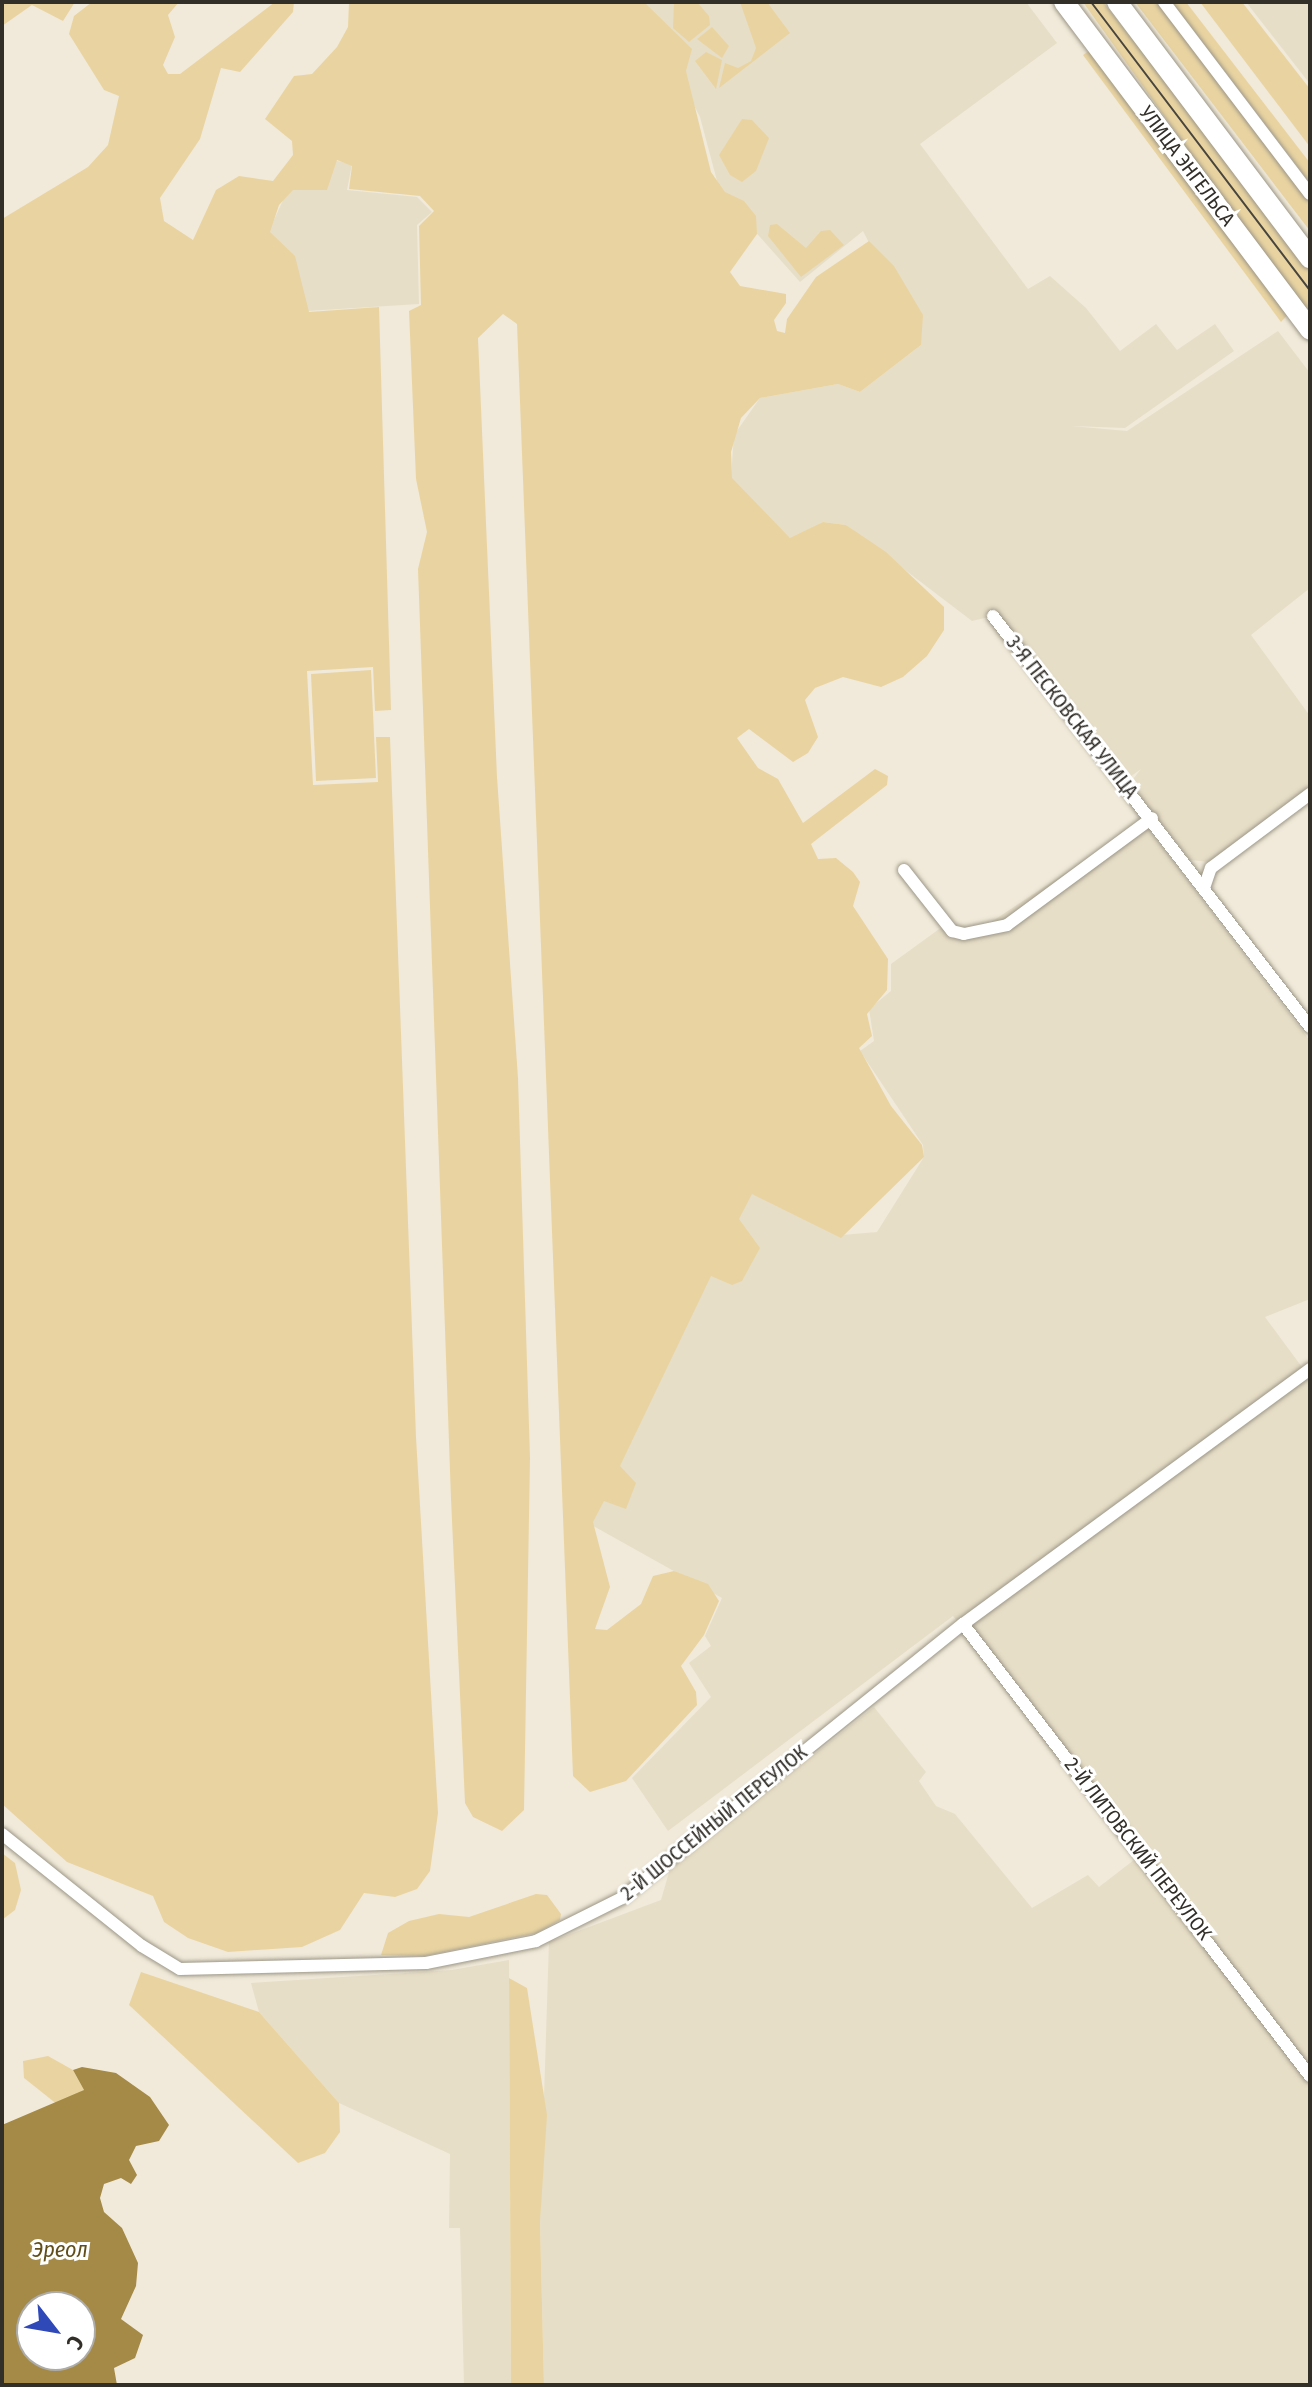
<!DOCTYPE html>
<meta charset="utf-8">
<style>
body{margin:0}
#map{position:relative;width:1312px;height:2387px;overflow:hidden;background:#f1eada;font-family:"Fira Sans Condensed",sans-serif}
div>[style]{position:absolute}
.built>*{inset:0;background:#e7dec7}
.green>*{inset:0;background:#e9d4a1}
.water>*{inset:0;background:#a48a46}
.roads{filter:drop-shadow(0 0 2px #9c9687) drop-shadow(0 0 2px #9c9687)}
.minor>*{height:12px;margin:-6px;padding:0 6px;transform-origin:6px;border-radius:6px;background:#fff}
.primary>*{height:20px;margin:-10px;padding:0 10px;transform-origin:10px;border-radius:10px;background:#fff}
.tram>*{height:2px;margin:-1px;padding:0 1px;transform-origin:1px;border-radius:1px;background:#48453e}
span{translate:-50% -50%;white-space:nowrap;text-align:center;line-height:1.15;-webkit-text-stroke:6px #fff;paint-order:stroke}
.street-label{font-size:20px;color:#322f29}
.water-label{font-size:22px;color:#614e1a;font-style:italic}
.frame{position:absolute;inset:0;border:4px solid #322f29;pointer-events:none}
.north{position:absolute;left:16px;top:2291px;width:80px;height:80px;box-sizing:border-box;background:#fff;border:2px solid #adaca9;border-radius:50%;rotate:121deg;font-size:22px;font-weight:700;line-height:32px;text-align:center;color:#322f29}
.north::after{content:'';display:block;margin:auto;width:28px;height:36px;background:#2f49b9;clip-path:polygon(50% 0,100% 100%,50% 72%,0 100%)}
</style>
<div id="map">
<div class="built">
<i style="clip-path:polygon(641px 2px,1026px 2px,1057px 43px,920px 144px,1028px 289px,1050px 276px,1086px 308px,1120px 351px,1156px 324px,1177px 350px,1215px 324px,1234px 351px,1125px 428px,1071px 426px,1127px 431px,1278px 331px,1310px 373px,1310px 588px,1251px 635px,1310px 716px,1310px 787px,1264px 824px,1210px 862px,1190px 860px,1130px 783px,1141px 769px,1123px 782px,993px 616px,972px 621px,846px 525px,823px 522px,791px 539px,744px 496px,731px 478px,734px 435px,760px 398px,838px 384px,860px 392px,921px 345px,863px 231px,800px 282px,720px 192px,700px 117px)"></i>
<i style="clip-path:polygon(1246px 2px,1310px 2px,1310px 84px)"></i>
<i style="clip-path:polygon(332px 160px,352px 164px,347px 190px,417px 197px,432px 212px,417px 225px,419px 304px,307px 311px,268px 233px,290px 185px)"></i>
<i style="clip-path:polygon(1143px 822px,1310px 1041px,1310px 1299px,1265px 1317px,1310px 1378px,1310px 2385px,544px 2385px,540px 2222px,549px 1942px,661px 1900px,670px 1869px,874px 1707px,926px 1772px,919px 1781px,936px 1806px,955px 1814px,1032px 1908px,1088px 1875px,1099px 1887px,1143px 1853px,953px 1616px,668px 1831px,632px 1778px,711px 1697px,689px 1663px,711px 1646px,705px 1636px,722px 1598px,588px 1523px,748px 1185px,842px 1235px,877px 1232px,924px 1157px,923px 1145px,860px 1051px,874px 1041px,869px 1009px,891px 991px,891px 964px,942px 927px,982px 928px)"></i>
<i style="clip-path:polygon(509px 1960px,511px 2385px,464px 2385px,460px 2228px,449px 2228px,450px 2154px,339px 2103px,259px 2012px,251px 1983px,452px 1970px)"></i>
</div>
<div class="green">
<i style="clip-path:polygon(2px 2px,75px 2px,63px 21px,32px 5px,2px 26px)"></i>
<i style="clip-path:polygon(92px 2px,179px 2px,168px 15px,175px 37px,163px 65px,168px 74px,180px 74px,275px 2px,294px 2px,293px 12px,240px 72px,221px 68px,200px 139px,160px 198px,164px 221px,193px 240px,216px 190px,239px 176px,273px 181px,293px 155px,292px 141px,265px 119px,294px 76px,312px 74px,337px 47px,348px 27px,349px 2px,644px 2px,692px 49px,686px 71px,711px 172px,725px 192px,744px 201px,756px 216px,757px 234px,730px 272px,740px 286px,786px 294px,786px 303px,774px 320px,777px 331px,785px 333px,787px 319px,816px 277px,869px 241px,894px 266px,923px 315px,921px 345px,860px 392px,838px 384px,760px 398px,741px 418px,731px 452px,732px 478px,790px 538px,823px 522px,846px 525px,886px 552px,944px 607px,944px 630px,927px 656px,903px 677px,881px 687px,843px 677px,815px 688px,805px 700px,818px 737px,808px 753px,793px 762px,749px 729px,737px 738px,758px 768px,778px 779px,803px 823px,875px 769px,888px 776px,887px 785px,811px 844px,818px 859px,836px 858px,853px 872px,860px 882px,853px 906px,888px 959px,887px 990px,867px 1014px,872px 1036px,859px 1048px,891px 1106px,922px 1145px,924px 1157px,841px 1238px,752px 1194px,739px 1219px,760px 1248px,742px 1281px,732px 1285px,711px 1276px,620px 1466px,636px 1483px,626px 1509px,604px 1501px,593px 1522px,610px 1587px,595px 1629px,607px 1630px,641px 1604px,653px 1576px,674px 1571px,708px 1584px,719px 1601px,704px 1635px,681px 1666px,696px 1692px,697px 1705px,626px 1781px,590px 1792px,573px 1776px,517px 324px,503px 314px,478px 338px,497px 777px,518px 1078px,530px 1458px,524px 1810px,502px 1831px,473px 1817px,465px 1803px,451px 1499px,418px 569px,427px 532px,416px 479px,409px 311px,421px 305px,419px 226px,434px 211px,420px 196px,349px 189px,352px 166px,337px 160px,327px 190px,293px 190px,279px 205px,270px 232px,295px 256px,309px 312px,379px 307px,391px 710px,375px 711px,373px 667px,307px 671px,313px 785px,378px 782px,376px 737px,390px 737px,416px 1437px,438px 1813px,430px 1871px,417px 1889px,395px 1897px,364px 1893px,340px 1930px,302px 1947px,228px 1952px,188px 1938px,164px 1922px,153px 1896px,67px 1862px,2px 1804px,2px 219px,88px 167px,108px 145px,119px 96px,104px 90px,69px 34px,74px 16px)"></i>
<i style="clip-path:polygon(674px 2px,697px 2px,709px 16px,710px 25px,689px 42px,673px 28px)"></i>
<i style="clip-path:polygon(740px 2px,767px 2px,790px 33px,719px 88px,725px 63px,738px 68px,751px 61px,756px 48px)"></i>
<i style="clip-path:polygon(1083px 2px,1103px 2px,1310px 266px,1310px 321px)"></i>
<i style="clip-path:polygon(1135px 2px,1162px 2px,1310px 198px,1310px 231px)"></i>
<i style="clip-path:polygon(1172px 2px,1186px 2px,1310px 163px,1310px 183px)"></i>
<i style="clip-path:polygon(1200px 2px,1242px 2px,1310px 89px,1310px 147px)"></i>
<i style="clip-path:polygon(712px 27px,729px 46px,722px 58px,697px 39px)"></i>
<i style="clip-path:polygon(1093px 48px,1292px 310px,1281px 322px,1083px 55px)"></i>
<i style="clip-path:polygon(706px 52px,722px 60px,716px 89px,695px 61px)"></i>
<i style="clip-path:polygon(742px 119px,752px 120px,769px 138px,756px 171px,742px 182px,730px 175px,719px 155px)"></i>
<i style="clip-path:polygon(777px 224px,806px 248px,821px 231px,830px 230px,844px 245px,801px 277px,768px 236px,770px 225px)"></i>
<i style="clip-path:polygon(371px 670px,376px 778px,316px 781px,311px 674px)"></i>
<i style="clip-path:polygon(2px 1853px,15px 1863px,21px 1890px,15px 1910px,2px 1920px)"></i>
<i style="clip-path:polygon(536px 1894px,547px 1895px,561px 1914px,560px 1920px,537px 1933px,425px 1956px,381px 1955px,388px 1933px,409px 1921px,439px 1914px,469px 1917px)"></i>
<i style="clip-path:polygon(141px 1972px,259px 2012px,339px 2103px,340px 2132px,325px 2153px,298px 2163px,129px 2005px)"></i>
<i style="clip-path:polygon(509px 1978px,527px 1988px,547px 2115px,540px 2222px,544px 2385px,511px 2385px)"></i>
<i style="clip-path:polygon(48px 2056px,73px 2070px,84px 2090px,58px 2105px,24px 2078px,23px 2061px)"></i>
</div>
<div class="water">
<i style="clip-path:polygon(evenodd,82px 2067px,116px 2073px,150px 2097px,169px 2125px,159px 2141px,136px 2146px,129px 2160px,137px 2175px,131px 2184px,121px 2178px,104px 2184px,100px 2198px,104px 2212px,122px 2228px,138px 2263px,136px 2286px,121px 2319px,143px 2335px,135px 2358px,114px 2368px,117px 2385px,2px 2385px,2px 2125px,84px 2090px,73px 2070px,82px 2067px,32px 2307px,80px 2307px,80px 2355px,32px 2355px,32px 2307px)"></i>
</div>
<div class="roads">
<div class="minor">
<i style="left:1164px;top:2px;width:241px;rotate:52.8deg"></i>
<i style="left:993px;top:616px;width:519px;rotate:52.36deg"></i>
<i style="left:904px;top:870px;width:78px;rotate:51.8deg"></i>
<i style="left:952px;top:931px;width:12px;rotate:14deg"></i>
<i style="left:964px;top:934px;width:44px;rotate:-11.8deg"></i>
<i style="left:1007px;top:925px;width:180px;rotate:-36.4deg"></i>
<i style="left:1204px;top:888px;width:21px;rotate:-71deg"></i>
<i style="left:1211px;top:868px;width:124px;rotate:-36.8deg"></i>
<i style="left:963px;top:1624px;width:570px;rotate:52.49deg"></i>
<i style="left:2px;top:1834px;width:179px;rotate:38.7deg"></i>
<i style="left:142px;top:1946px;width:44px;rotate:31.2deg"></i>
<i style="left:180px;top:1969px;width:246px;rotate:-1.4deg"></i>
<i style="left:426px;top:1963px;width:112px;rotate:-11.3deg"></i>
<i style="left:536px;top:1941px;width:96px;rotate:-26.6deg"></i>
<i style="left:622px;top:1898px;width:437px;rotate:-38.8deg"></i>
<i style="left:963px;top:1624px;width:431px;rotate:-36.3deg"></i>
</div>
<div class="primary">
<i style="left:1064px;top:2px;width:410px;rotate:53.1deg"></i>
<i style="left:1117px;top:2px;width:321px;rotate:53deg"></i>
</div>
</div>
<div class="tram">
<i style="left:1091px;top:2px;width:363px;rotate:52.8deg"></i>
</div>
<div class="street-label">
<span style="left:1187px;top:166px;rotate:53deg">УЛИЦА ЭНГЕЛЬСА</span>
<span style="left:1072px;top:717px;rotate:52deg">3-Я ПЕСКОВСКАЯ УЛИЦА</span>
<span style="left:714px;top:1823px;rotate:-39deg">2-Й ШОССЕЙНЫЙ ПЕРЕУЛОК</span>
<span style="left:1138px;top:1849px;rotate:52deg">2-Й ЛИТОВСКИЙ ПЕРЕУЛОК</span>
</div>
<div class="water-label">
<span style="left:60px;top:2250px">Эреол</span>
</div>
<div class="frame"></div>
<div class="north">С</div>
</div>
